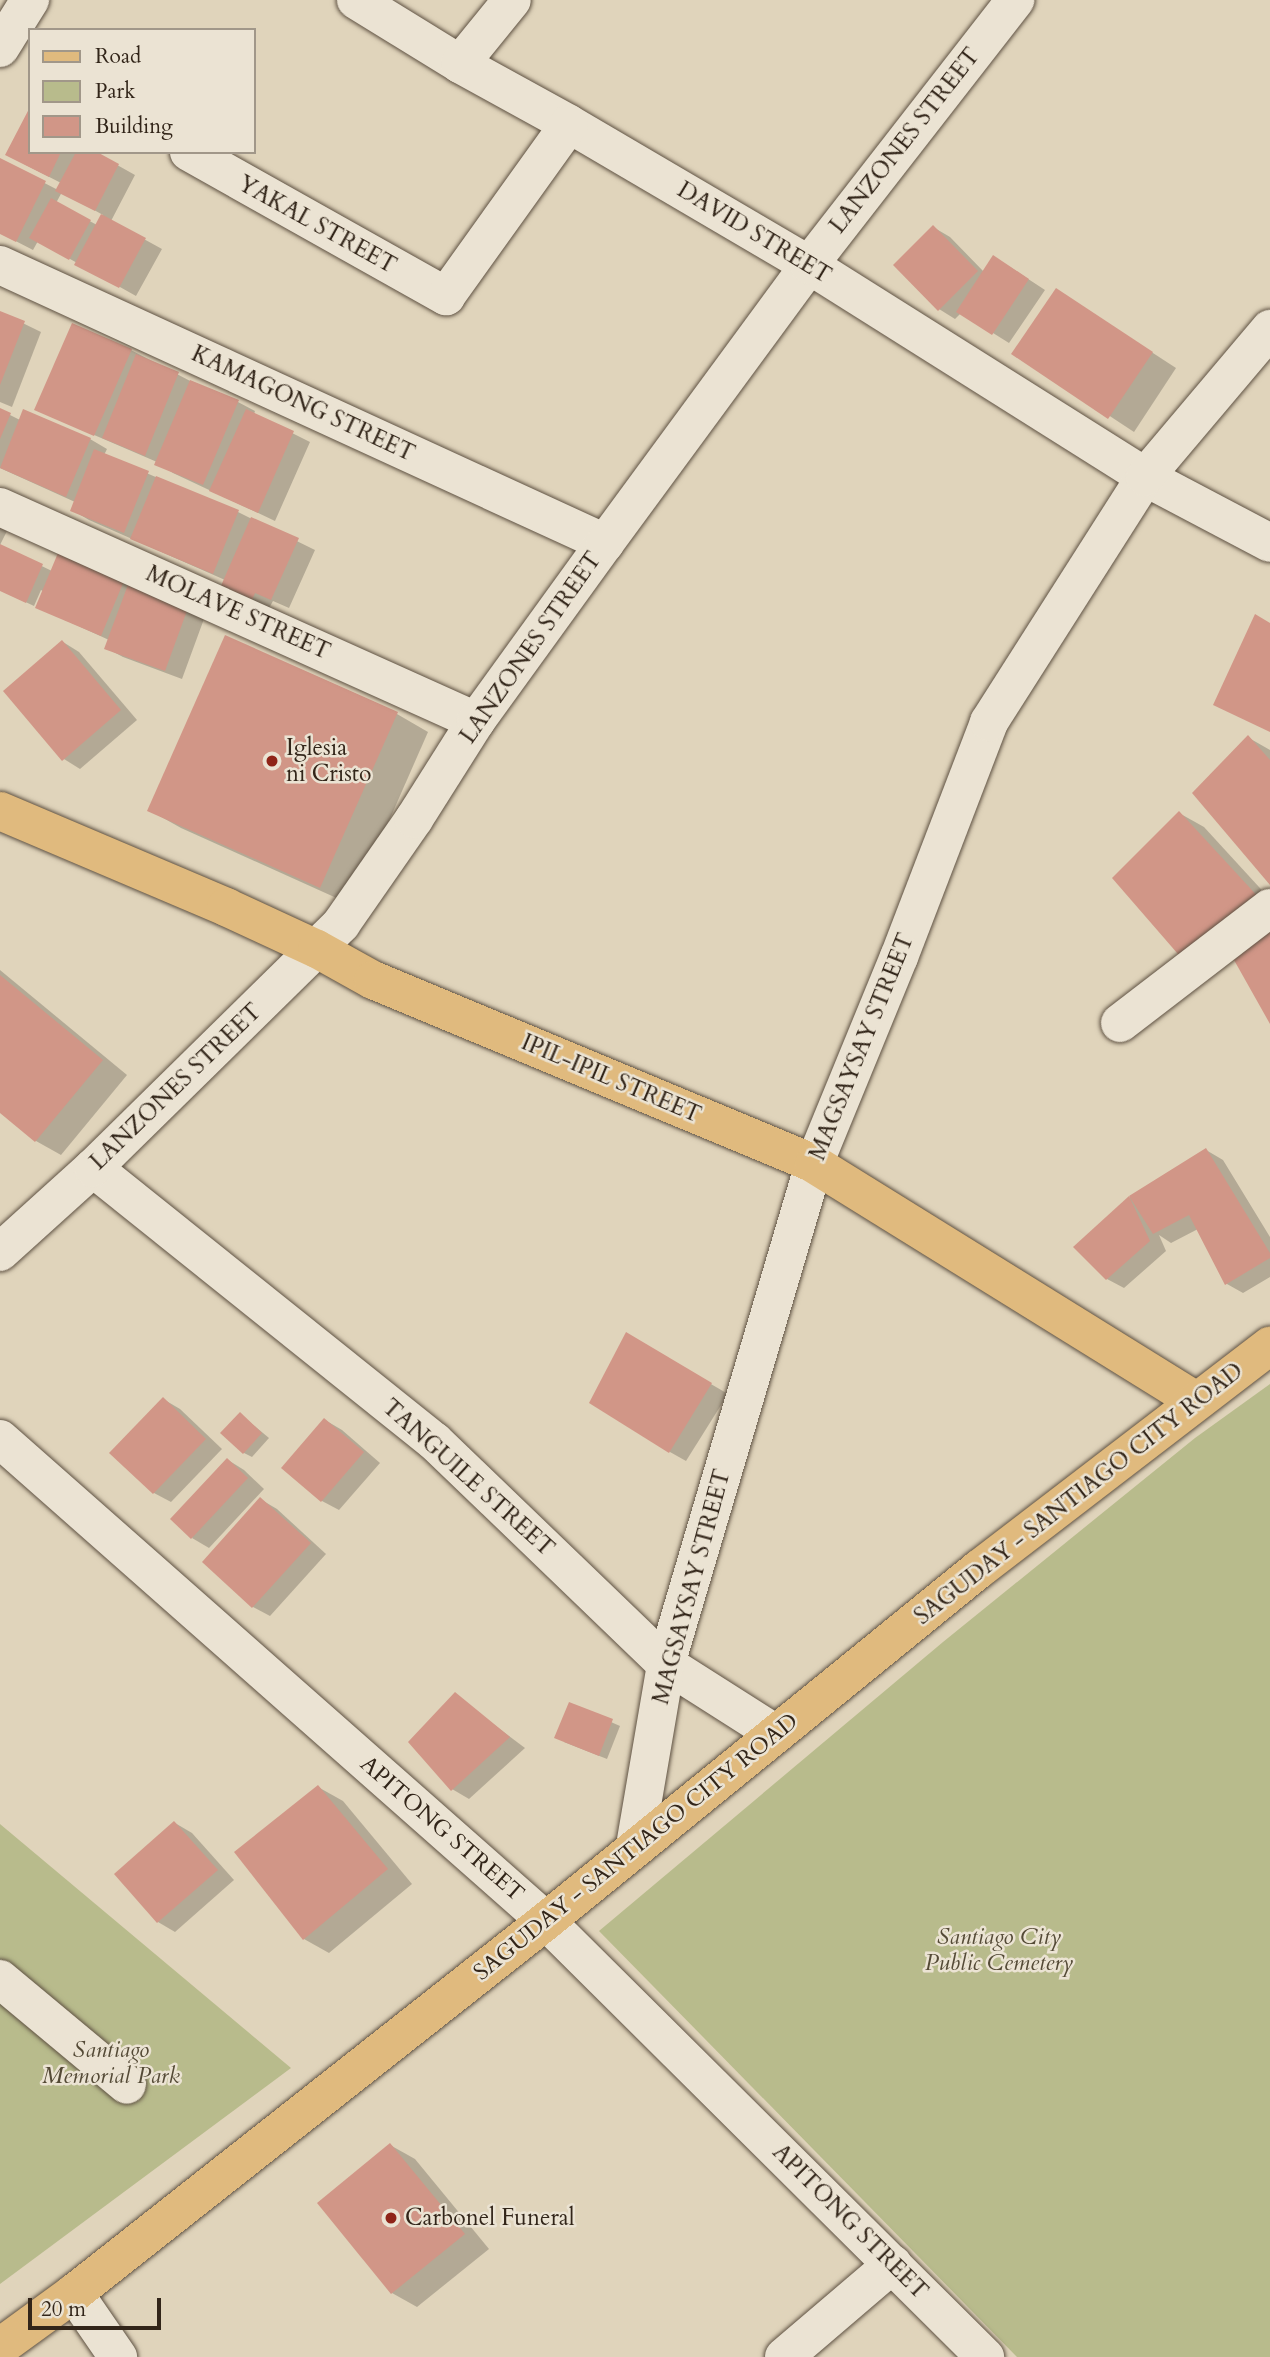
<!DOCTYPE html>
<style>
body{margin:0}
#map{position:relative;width:1270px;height:2357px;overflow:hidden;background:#e0d4bb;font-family:Cardo,serif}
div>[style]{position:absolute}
.green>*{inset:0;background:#b8bb8c}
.shadow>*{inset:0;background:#0003}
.building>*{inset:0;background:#d19687}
.roads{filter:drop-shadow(0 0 2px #5e5142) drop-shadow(0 0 2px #5e5142)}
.minor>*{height:38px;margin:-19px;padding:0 19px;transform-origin:19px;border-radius:19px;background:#ebe3d3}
.major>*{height:38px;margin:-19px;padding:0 19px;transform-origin:19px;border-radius:19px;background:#e0ba7e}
.dots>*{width:19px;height:19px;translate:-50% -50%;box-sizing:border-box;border:4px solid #ebe3d3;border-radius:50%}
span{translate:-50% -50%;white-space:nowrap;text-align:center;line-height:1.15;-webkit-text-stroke:5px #ebe3d3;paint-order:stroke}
.street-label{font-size:23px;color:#322519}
.poi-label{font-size:23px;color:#322519}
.left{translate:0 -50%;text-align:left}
.park-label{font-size:23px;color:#544a36;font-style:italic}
.legend{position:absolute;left:28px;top:28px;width:228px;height:126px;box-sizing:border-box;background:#ebe3d3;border:2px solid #a19789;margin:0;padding:9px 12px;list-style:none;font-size:21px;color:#322519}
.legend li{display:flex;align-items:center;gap:14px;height:35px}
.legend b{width:35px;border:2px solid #a19789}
.scale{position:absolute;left:28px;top:2298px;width:133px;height:32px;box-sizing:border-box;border:4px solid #322519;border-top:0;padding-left:9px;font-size:21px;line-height:24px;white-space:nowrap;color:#322519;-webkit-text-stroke:5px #ebe3d3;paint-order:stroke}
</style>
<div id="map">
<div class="green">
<i style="clip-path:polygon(1270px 1384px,1270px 2357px,1017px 2357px,599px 1931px,943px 1642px,1195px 1438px)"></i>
<i style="clip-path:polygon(0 1824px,291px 2068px,0 2284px)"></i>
</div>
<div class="shadow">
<i style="clip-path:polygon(evenodd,30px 152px,94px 152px,135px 175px,111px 221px,162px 249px,136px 296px,38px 241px,33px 250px,0 233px,0 160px,58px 190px,61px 183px,24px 164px,30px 152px,62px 192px,103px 215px,97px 225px,56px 203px,62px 192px)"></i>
<i style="clip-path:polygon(933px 227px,950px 237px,984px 272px,1010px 267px,1045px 290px,1009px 343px,961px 313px,955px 319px,939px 309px)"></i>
<i style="clip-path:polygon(1056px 290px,1176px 368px,1134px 432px,1014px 353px)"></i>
<i style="clip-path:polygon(0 312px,41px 332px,12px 407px,0 402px)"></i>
<i style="clip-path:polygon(131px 350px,194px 383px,238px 402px,255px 411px,254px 414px,310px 442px,275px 521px,173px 473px,157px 462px,36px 410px)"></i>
<i style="clip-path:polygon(0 410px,20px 420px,90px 439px,107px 449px,104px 455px,238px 512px,315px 550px,289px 608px,273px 601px,268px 610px,239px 597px,225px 580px,89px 520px,72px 510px,75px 502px,0 468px)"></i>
<i style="clip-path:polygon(0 522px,9px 527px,0 545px)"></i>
<i style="clip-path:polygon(0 546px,52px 571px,59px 555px,208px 608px,182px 679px,123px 657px,106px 648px,109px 640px,37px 607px,44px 592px,41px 590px,34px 606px,0 590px)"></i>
<i style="clip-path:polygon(63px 642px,79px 652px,137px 720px,80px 769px,64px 759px)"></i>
<i style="clip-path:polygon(397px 714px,428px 732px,352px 905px,181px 828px,149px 810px)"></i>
<i style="clip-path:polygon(1249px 738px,1270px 750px,1270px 882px)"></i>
<i style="clip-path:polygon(1179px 813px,1204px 827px,1270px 899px,1270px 928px)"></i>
<i style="clip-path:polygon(0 970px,127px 1075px,61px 1155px,36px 1141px,0 1111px)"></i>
<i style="clip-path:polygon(1206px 1150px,1223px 1160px,1270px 1237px,1270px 1277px,1243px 1293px,1227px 1284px,1198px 1229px,1171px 1243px,1159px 1235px,1166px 1251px,1124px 1288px,1107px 1279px,1076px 1248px,1130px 1197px)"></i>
<i style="clip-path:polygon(627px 1335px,728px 1394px,686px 1461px,670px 1452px)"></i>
<i style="clip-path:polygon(163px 1399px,180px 1409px,222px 1449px,171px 1502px,154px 1493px,112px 1453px)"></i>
<i style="clip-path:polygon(240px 1414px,269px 1438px,252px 1457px,244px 1453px)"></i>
<i style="clip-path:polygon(325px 1420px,342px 1430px,380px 1463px,339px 1510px,322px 1501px,284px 1468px)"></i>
<i style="clip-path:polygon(228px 1460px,244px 1470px,264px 1489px,209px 1548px,192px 1538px)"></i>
<i style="clip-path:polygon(260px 1499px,277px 1509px,326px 1554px,270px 1616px,253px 1607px)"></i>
<i style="clip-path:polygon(455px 1695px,525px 1748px,469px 1799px,452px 1789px)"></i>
<i style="clip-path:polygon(570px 1704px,620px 1726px,607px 1759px,564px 1742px)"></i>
<i style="clip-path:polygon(318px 1787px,343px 1801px,412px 1884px,329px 1953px,304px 1939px,236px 1852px)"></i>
<i style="clip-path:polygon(175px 1823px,192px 1833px,234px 1880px,175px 1932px,158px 1922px,117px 1874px)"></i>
<i style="clip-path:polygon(390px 2145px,415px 2159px,489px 2249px,417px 2307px,392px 2293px,319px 2203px)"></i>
</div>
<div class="building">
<i style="clip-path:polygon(30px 107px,30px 152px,61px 152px,49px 177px,5px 155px)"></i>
<i style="clip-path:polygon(76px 152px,97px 152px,119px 164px,95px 211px,55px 191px)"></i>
<i style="clip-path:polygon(0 158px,46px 181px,16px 242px,0 234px)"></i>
<i style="clip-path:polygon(51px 198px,91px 220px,69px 260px,29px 238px)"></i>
<i style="clip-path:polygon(101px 214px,146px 238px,119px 288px,74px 265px)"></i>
<i style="clip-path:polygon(933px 225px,978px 271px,938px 311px,893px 265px)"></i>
<i style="clip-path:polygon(993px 255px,1029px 279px,992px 335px,956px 312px)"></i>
<i style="clip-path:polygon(1056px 288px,1153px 352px,1108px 419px,1011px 354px)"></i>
<i style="clip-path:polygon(0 311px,25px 321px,0 385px)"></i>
<i style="clip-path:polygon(72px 323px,132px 349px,94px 436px,34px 410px)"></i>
<i style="clip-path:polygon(136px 354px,179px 372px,145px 456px,102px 438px)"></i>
<i style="clip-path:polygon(190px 380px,239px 400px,203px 485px,154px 465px)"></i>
<i style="clip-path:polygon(0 408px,11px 413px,0 439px)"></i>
<i style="clip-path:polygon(23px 409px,91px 438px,66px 497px,0 468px)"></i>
<i style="clip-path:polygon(246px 409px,294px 431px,258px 513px,209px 491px)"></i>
<i style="clip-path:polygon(94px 449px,149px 471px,124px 533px,70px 511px)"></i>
<i style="clip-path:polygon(156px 476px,239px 510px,213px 574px,130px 539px)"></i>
<i style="clip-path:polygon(251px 517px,299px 538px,271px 600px,255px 593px,251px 602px,220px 588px)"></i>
<i style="clip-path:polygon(0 544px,43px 564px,26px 603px,0 591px)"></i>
<i style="clip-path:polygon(58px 553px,124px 581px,101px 636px,35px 608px)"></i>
<i style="clip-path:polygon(132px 574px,192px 597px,165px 671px,104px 649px)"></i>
<i style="clip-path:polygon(1255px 614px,1270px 623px,1270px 732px,1213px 705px)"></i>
<i style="clip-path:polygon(225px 635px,398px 712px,320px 888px,147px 811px)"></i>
<i style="clip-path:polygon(62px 640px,121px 710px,62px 761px,3px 691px)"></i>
<i style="clip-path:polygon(1248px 735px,1270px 760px,1270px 885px,1192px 793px)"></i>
<i style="clip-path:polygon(1179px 811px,1262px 901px,1184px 961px,1112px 878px)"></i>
<i style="clip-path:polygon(1270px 930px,1270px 1024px,1234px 960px)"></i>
<i style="clip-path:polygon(0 975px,103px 1060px,35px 1142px,0 1113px)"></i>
<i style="clip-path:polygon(1206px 1148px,1270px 1253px,1270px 1258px,1225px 1285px,1189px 1215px,1153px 1234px,1129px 1196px)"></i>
<i style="clip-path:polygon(1129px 1196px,1150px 1241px,1106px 1280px,1073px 1247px)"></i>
<i style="clip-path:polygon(626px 1332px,712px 1383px,669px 1453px,589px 1403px)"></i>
<i style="clip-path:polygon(163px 1397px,206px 1439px,153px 1494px,109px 1453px)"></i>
<i style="clip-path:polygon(240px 1412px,262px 1433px,243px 1454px,220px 1433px)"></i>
<i style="clip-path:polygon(324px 1418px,364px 1452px,321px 1502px,281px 1468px)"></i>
<i style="clip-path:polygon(227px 1458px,248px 1478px,191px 1539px,170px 1519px)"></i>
<i style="clip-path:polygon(260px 1497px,311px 1543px,252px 1608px,202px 1562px)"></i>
<i style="clip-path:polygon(455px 1692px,510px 1737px,451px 1791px,408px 1742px)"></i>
<i style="clip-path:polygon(569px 1702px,613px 1719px,599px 1756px,554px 1738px)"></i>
<i style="clip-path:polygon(318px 1785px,388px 1869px,303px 1940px,234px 1852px)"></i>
<i style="clip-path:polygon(174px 1821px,218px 1870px,157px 1923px,114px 1874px)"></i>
<i style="clip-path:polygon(390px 2143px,465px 2234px,391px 2294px,317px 2203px)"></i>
</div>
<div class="roads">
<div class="minor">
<i style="left:356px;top:0;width:122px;rotate:31.6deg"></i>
<i style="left:460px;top:64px;width:124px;rotate:28.8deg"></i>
<i style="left:569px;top:124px;width:278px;rotate:30.4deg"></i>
<i style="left:809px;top:265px;width:397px;rotate:32.2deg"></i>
<i style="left:1145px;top:477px;width:141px;rotate:27.8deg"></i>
<i style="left:0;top:48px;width:57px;rotate:-58deg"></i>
<i style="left:460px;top:64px;width:82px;rotate:-50.9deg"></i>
<i style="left:189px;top:152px;width:295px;rotate:29.3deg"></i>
<i style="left:446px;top:296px;width:211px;rotate:-54.4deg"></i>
<i style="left:0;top:265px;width:666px;rotate:24.68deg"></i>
<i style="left:0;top:507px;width:522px;rotate:24.21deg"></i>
<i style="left:1120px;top:1023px;width:189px;rotate:-37.5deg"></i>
<i style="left:93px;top:1168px;width:437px;rotate:38.7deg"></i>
<i style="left:434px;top:1441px;width:322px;rotate:43.9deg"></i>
<i style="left:666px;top:1664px;width:130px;rotate:32.5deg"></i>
<i style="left:0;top:1252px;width:125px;rotate:-42.1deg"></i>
<i style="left:93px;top:1168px;width:348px;rotate:-44.5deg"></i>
<i style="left:341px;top:924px;width:128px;rotate:-55.2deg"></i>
<i style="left:414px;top:819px;width:116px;rotate:-57.7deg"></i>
<i style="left:476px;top:721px;width:220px;rotate:-54.1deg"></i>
<i style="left:605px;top:543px;width:345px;rotate:-53.7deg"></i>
<i style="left:809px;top:265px;width:336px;rotate:-52.1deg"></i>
<i style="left:0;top:1439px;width:728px;rotate:41.44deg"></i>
<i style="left:546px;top:1921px;width:619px;rotate:44.8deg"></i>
<i style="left:635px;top:1846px;width:185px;rotate:-80.3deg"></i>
<i style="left:666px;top:1664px;width:521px;rotate:-73.51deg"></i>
<i style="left:814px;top:1164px;width:224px;rotate:-67.7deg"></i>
<i style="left:899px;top:957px;width:252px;rotate:-69deg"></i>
<i style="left:989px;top:722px;width:290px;rotate:-57.5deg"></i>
<i style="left:1145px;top:477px;width:194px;rotate:-49.8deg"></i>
<i style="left:0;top:1979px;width:165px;rotate:39.8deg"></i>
<i style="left:74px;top:2293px;width:78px;rotate:55.5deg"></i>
<i style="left:784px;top:2357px;width:143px;rotate:-40.5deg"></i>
</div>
<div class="major">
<i style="left:0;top:811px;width:246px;rotate:23deg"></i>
<i style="left:226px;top:907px;width:100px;rotate:24.8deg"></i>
<i style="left:317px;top:949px;width:64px;rotate:29deg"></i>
<i style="left:373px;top:980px;width:478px;rotate:22.6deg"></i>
<i style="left:814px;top:1164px;width:448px;rotate:31.8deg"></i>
<i style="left:0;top:2347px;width:92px;rotate:-36.1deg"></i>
<i style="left:74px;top:2293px;width:601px;rotate:-38.24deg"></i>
<i style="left:546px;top:1921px;width:558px;rotate:-39.11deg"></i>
<i style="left:979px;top:1569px;width:367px;rotate:-37.5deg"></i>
</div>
</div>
<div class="dots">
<i style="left:272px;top:761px;background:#8f2418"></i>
<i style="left:391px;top:2218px;background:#8f2418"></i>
</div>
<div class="street-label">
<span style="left:905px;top:141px;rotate:-52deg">LANZONES STREET</span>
<span style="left:317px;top:225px;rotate:29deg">YAKAL STREET</span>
<span style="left:754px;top:233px;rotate:31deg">DAVID STREET</span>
<span style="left:303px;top:404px;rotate:25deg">KAMAGONG STREET</span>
<span style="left:238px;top:613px;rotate:24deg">MOLAVE STREET</span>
<span style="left:531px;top:648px;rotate:-55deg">LANZONES STREET</span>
<span style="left:862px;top:1047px;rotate:-68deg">MAGSAYSAY STREET</span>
<span style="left:611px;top:1079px;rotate:23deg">IPIL-IPIL STREET</span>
<span style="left:176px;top:1087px;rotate:-44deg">LANZONES STREET</span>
<span style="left:468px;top:1478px;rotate:42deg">TANGUILE STREET</span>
<span style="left:1079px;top:1494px;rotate:-38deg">SAGUDAY - SANTIAGO CITY ROAD</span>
<span style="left:692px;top:1587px;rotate:-75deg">MAGSAYSAY STREET</span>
<span style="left:442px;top:1829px;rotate:41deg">APITONG STREET</span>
<span style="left:636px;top:1847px;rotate:-39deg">SAGUDAY - SANTIAGO CITY ROAD</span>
<span style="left:850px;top:2222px;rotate:45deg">APITONG STREET</span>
</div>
<div class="poi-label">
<span class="left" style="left:286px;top:761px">Iglesia<br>ni Cristo</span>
<span class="left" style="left:405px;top:2218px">Carbonel Funeral</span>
</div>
<div class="park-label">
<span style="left:999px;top:1950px">Santiago City<br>Public Cemetery</span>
<span style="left:111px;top:2063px">Santiago<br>Memorial Park</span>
</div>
<ul class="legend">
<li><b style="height:9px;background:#e0ba7e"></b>Road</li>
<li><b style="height:19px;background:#b8bb8c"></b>Park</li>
<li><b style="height:19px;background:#d19687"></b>Building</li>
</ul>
<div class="scale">20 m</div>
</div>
